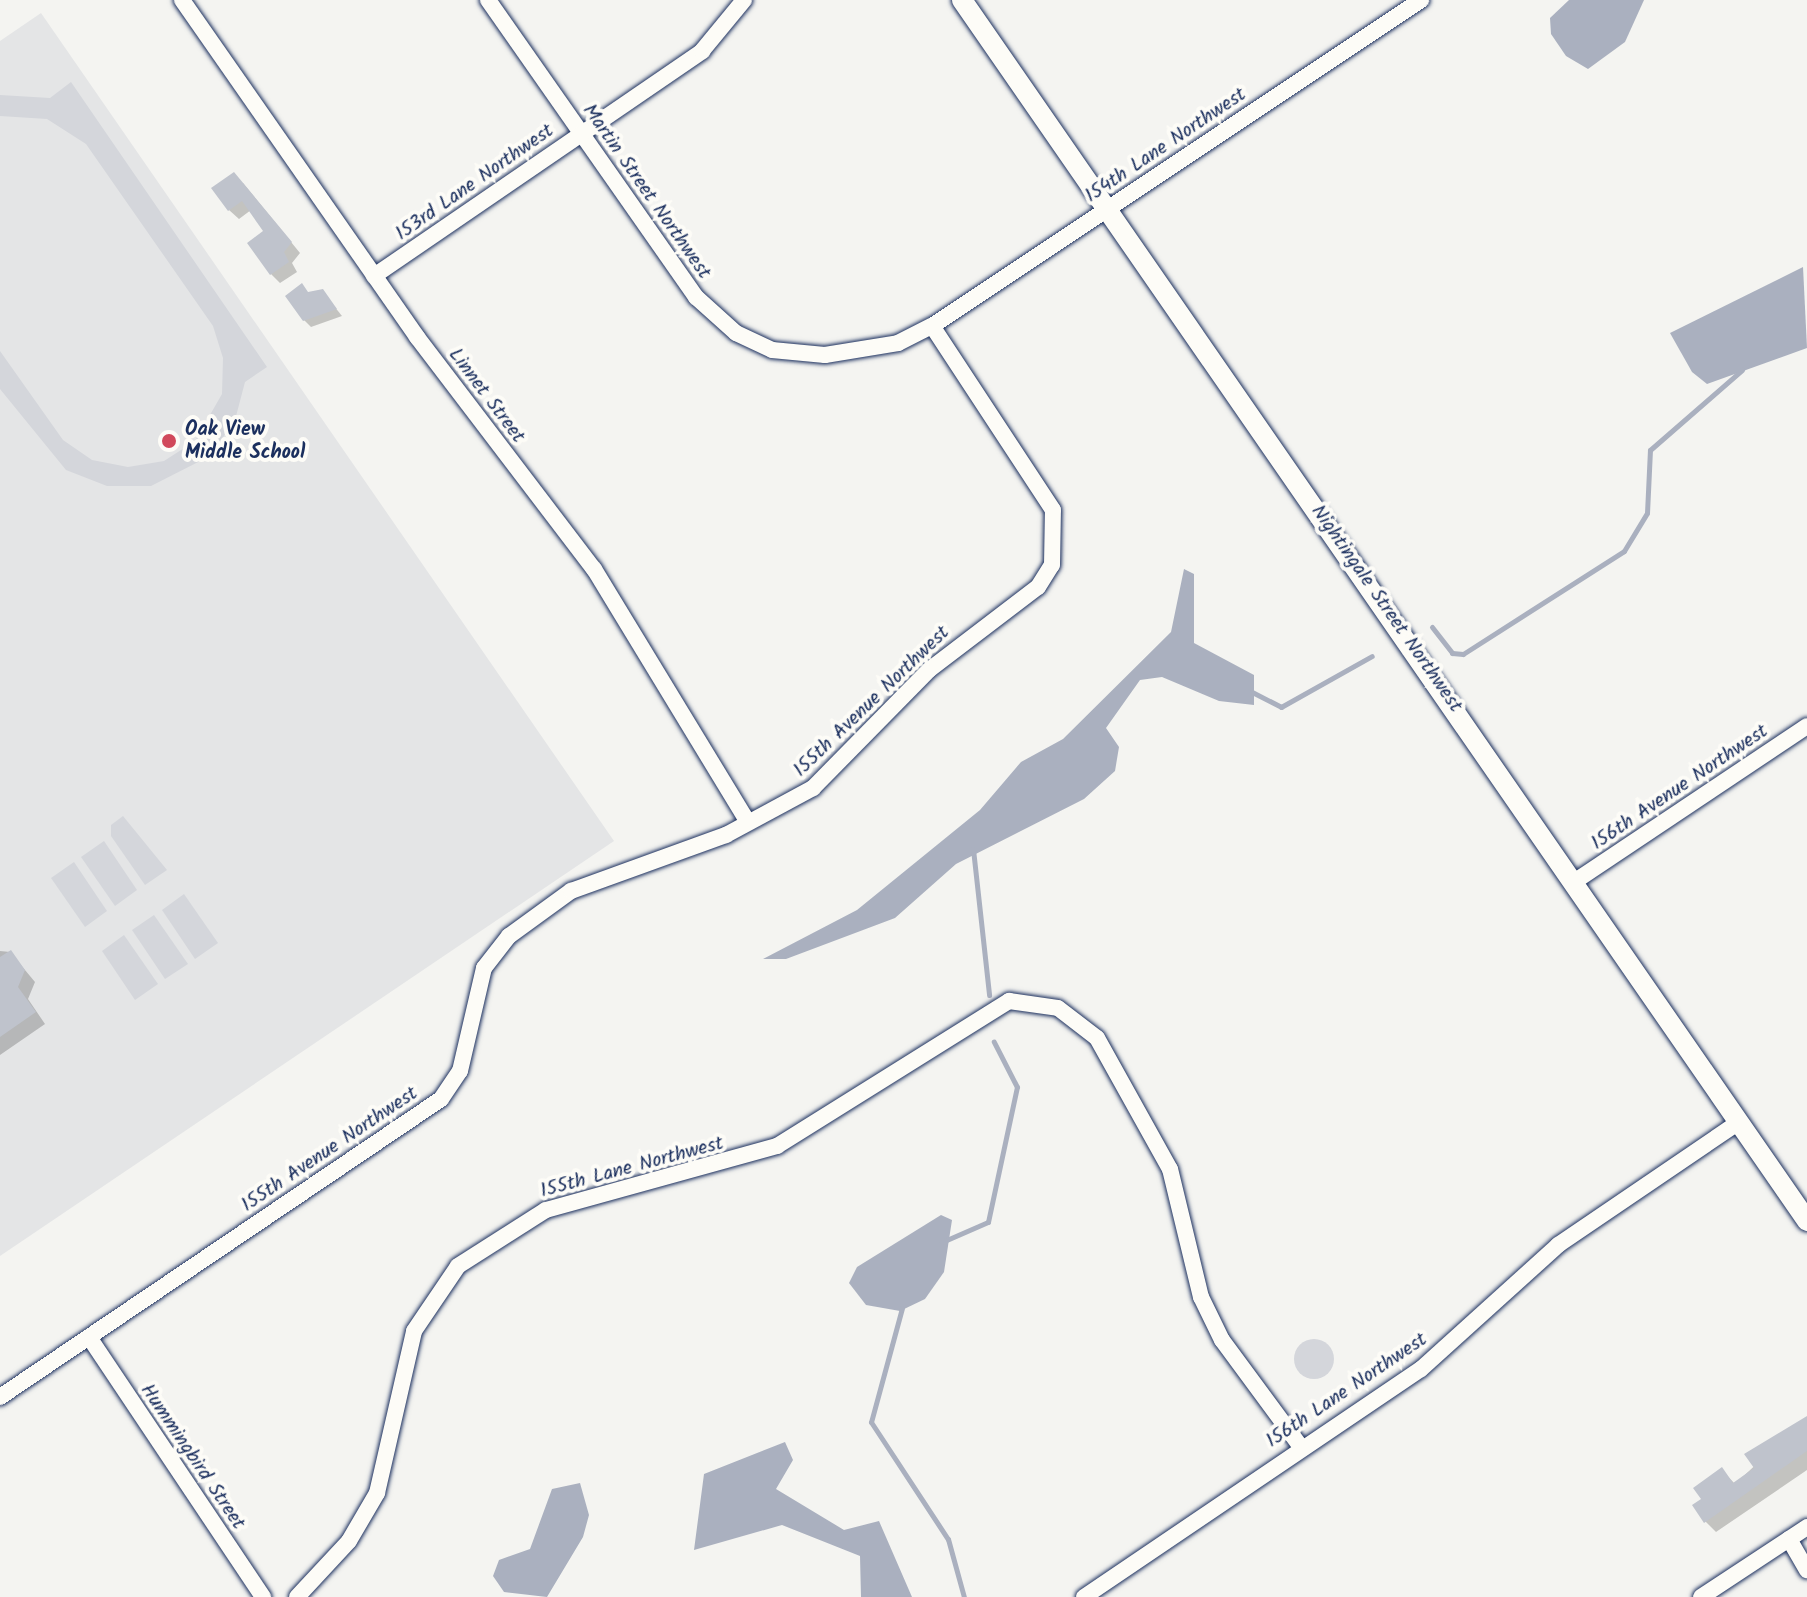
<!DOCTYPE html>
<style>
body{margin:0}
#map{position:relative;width:1807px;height:1597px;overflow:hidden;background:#f4f4f1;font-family:Kalam,sans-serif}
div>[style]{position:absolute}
.built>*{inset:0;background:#e4e5e6}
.green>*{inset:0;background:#d4d6db}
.round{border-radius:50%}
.water>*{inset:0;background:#aab0bf}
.shadow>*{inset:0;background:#0003}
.stream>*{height:5px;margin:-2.5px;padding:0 2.5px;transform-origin:2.5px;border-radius:2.5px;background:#aab0bf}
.building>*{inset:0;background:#bfc3cc}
.roads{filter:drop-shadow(0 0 2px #1b2f5e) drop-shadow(0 0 2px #1b2f5e)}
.minor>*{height:16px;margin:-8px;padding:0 8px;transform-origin:8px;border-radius:8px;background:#fdfcf7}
.tertiary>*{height:20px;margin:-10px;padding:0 10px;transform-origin:10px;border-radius:10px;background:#fdfcf7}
.dots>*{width:22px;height:22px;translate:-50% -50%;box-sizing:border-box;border:4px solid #fdfcf7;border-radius:50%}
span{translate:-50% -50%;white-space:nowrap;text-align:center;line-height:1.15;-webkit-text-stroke:8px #fdfcf7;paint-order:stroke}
.street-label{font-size:20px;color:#1b2f5e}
.poi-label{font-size:20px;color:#1b2f5e;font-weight:700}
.left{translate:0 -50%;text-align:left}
</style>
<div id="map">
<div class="built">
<i style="clip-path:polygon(41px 13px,614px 841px,0 1256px,0 41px)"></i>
</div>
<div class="green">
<i style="clip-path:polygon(71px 82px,267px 367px,245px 382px,235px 420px,210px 456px,151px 486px,107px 486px,66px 470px,0 389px,0 351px,63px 440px,92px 460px,128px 467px,164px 461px,195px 441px,222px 394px,223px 358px,213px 326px,86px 144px,47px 119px,0 116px,0 95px,50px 98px)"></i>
<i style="clip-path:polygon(123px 816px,167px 870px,145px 885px,111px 836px,111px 825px)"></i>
<i style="clip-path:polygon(104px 841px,137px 890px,115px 906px,81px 857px)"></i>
<i style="clip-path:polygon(74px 862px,107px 911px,85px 927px,51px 878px)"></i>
<i style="clip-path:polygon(184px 894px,218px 943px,195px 959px,162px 910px)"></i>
<i style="clip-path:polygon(154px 915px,188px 964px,165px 979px,132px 930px)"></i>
<i style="clip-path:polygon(124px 935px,158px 984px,135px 1000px,102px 951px)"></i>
<i class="round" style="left:1294px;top:1339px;width:40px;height:40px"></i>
</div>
<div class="water">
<i style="clip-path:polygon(1569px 0,1644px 0,1625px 42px,1588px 69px,1566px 56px,1551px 34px,1550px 18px)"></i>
<i style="clip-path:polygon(1803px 267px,1807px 348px,1707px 384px,1692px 372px,1670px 333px)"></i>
<i style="clip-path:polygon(1184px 569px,1194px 574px,1194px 643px,1254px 675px,1254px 705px,1219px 701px,1162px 677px,1140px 680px,1106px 728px,1119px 747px,1115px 771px,1084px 799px,956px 864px,895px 918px,786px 959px,763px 959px,857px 910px,980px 810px,1021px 762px,1063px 739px,1171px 632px)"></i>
<i style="clip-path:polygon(941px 1215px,952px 1220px,944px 1272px,925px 1299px,900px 1311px,866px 1305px,849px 1283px,857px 1267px)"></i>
<i style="clip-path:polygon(785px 1442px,793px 1460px,776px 1489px,844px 1530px,879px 1521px,912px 1597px,861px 1597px,860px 1556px,782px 1525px,694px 1550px,704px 1474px)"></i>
<i style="clip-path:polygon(580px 1483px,589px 1515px,583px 1537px,547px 1597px,504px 1592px,493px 1576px,499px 1560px,530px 1549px,552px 1489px)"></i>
</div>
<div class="shadow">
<i style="clip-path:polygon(243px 183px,300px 253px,292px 263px,297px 272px,280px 283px,271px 274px,266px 232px,251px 210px,239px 219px,229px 210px)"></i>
<i style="clip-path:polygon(322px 291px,342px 316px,311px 327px,304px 320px,309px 293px)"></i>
<i style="clip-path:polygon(0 951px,10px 952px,35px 982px,28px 999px,45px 1024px,0 1055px)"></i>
<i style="clip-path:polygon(1807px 1417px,1807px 1470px,1716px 1532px,1705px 1521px,1722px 1470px,1735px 1484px)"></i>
</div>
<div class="stream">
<i style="left:1432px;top:627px;width:33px;rotate:52deg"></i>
<i style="left:1452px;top:653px;width:11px;rotate:5deg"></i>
<i style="left:1463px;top:654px;width:191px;rotate:-32.6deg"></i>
<i style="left:1624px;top:551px;width:44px;rotate:-58.8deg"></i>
<i style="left:1647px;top:513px;width:63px;rotate:-87.3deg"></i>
<i style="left:1650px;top:450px;width:122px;rotate:-41deg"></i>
<i style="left:1252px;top:692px;width:33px;rotate:27deg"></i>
<i style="left:1281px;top:707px;width:104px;rotate:-29.3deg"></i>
<i style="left:973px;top:849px;width:147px;rotate:83.7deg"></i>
<i style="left:942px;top:1242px;width:50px;rotate:-23.5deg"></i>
<i style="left:988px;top:1222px;width:138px;rotate:-77.9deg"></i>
<i style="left:1017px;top:1087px;width:51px;rotate:-117.1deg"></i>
<i style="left:902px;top:1308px;width:118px;rotate:105.2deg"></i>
<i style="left:871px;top:1422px;width:140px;rotate:56.7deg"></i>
<i style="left:948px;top:1539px;width:60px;rotate:74.6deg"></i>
</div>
<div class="building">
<i style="clip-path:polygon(234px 172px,292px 242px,284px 252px,289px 262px,270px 275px,247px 243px,263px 231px,242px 201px,228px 211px,211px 188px)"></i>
<i style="clip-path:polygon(302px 283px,308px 292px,323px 289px,337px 309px,303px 321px,285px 296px)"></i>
<i style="clip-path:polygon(11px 950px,25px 970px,18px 987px,36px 1012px,0 1037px,0 957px)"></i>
<i style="clip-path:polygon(1807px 1416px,1807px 1451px,1704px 1523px,1692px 1505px,1701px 1499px,1693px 1488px,1722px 1467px,1733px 1483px,1754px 1468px,1744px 1454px)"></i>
</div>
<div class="roads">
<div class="minor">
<i style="left:182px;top:0;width:411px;rotate:55.1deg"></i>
<i style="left:417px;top:337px;width:292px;rotate:52.7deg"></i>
<i style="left:594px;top:569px;width:296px;rotate:58.7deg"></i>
<i style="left:488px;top:0;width:363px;rotate:55deg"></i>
<i style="left:696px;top:297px;width:54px;rotate:42deg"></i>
<i style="left:736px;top:333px;width:40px;rotate:25deg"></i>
<i style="left:772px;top:350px;width:53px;rotate:5.4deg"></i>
<i style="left:825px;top:355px;width:74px;rotate:-9.3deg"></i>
<i style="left:898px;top:343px;width:38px;rotate:-27deg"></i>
<i style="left:932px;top:326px;width:588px;rotate:-33.69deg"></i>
<i style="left:374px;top:276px;width:398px;rotate:-34.4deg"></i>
<i style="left:702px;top:51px;width:66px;rotate:-50.5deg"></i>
<i style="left:1574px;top:882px;width:280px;rotate:-33.8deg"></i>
<i style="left:89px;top:1337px;width:313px;rotate:56.2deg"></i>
<i style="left:0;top:1397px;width:532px;rotate:-34.05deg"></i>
<i style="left:441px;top:1099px;width:34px;rotate:-56deg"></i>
<i style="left:460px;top:1071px;width:106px;rotate:-76.9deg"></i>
<i style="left:484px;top:968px;width:41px;rotate:-52deg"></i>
<i style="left:509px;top:936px;width:77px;rotate:-36deg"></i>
<i style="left:571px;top:891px;width:165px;rotate:-19.9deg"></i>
<i style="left:726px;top:835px;width:99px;rotate:-28.4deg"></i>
<i style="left:813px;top:788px;width:165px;rotate:-45.5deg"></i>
<i style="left:929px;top:670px;width:137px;rotate:-37.3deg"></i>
<i style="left:1038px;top:587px;width:26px;rotate:-58deg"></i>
<i style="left:1052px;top:565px;width:55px;rotate:-89deg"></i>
<i style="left:1053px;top:510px;width:220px;rotate:-123.3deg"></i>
<i style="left:1789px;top:1539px;width:36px;rotate:60deg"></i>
<i style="left:297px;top:1597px;width:76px;rotate:-47.1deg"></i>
<i style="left:349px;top:1541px;width:56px;rotate:-59.7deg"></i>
<i style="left:377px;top:1493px;width:166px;rotate:-77.1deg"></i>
<i style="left:414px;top:1331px;width:78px;rotate:-55.9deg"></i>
<i style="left:458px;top:1266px;width:104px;rotate:-32.5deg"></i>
<i style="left:546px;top:1210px;width:240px;rotate:-15.5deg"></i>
<i style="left:777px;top:1146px;width:274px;rotate:-32deg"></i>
<i style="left:1009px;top:1001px;width:49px;rotate:8.1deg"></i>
<i style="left:1058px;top:1008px;width:49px;rotate:37.6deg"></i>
<i style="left:1097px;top:1038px;width:150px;rotate:60.9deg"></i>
<i style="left:1170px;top:1169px;width:132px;rotate:76.4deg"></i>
<i style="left:1201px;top:1297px;width:48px;rotate:64deg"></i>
<i style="left:1222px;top:1340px;width:133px;rotate:53.6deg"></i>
<i style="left:1084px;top:1597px;width:407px;rotate:-34.1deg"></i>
<i style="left:1421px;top:1369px;width:185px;rotate:-42.1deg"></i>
<i style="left:1558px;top:1245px;width:219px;rotate:-34.2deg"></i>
<i style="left:1701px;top:1597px;width:127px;rotate:-33.4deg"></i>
</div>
<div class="tertiary">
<i style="left:962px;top:0;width:1485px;rotate:55.31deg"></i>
</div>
</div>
<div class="dots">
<i style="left:169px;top:441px;background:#d1495b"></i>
</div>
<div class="street-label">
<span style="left:1166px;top:146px;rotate:-34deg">154th Lane Northwest</span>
<span style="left:475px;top:183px;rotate:-35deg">153rd Lane Northwest</span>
<span style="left:646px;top:192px;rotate:55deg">Martin Street Northwest</span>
<span style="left:486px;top:396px;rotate:53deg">Linnet Street</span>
<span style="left:1386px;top:609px;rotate:55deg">Nightingale Street Northwest</span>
<span style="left:872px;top:702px;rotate:-44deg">155th Avenue Northwest</span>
<span style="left:1680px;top:788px;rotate:-34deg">156th Avenue Northwest</span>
<span style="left:330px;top:1150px;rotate:-34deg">155th Avenue Northwest</span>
<span style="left:632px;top:1168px;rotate:-15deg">155th Lane Northwest</span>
<span style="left:1347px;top:1391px;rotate:-34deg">156th Lane Northwest</span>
<span style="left:192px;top:1457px;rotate:56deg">Hummingbird Street</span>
</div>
<div class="poi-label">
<span class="left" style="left:185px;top:442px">Oak View<br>Middle School</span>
</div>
</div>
